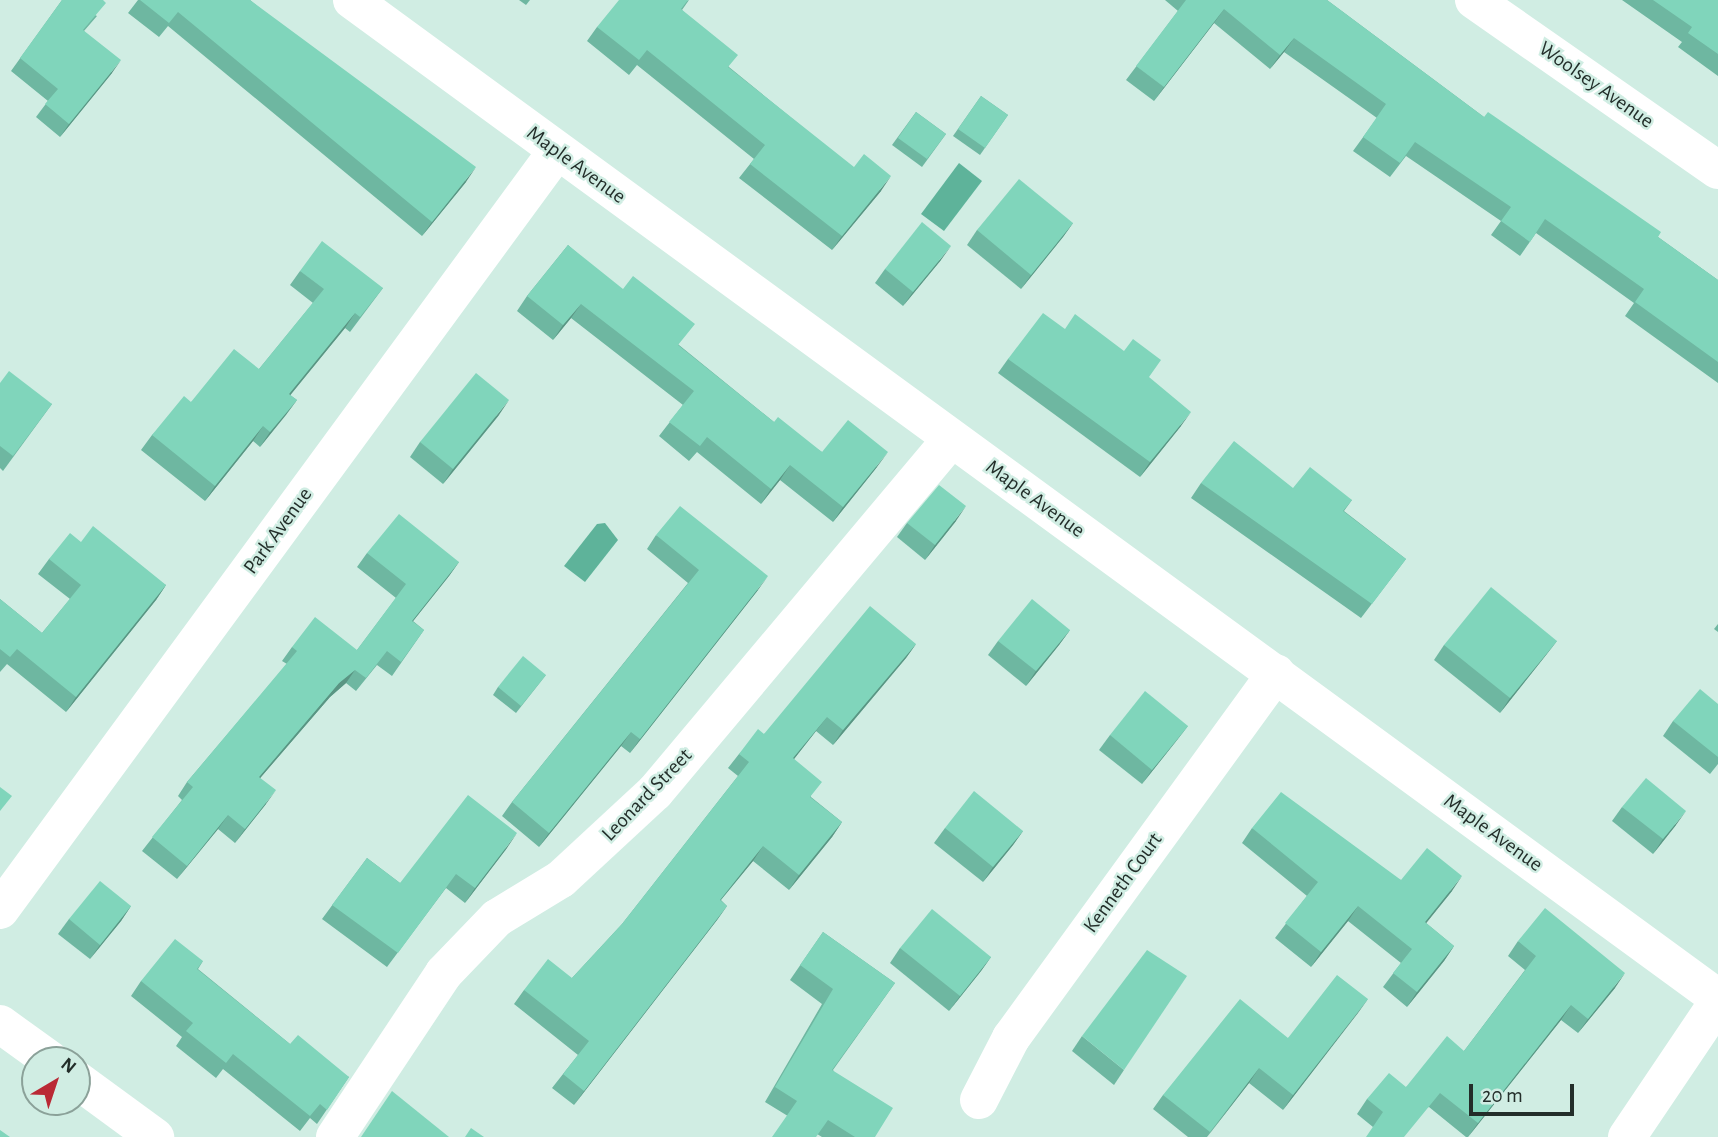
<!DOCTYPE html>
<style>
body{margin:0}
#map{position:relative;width:1718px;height:1137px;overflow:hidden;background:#d0ede3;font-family:"Alegreya Sans",sans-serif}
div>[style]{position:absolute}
.water>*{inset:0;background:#5eb39a}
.minor>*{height:38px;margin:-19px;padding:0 19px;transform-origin:19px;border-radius:19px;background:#fff}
.tertiary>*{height:38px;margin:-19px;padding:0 19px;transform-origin:19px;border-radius:19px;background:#fff}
.wall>*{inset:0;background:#6eb7a1}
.shaded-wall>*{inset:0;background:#5a9583}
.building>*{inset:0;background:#80d5bb}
span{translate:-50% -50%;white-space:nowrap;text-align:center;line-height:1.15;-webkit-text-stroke:5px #d0ede3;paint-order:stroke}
.street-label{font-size:21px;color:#232e2a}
.north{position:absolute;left:21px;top:1046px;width:70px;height:70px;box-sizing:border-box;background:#d0ede3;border:2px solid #8ba199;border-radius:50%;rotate:39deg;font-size:19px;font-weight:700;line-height:28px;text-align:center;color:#232e2a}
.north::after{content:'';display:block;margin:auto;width:24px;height:32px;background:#ba2935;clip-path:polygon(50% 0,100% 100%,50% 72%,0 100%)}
.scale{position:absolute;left:1469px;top:1084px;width:105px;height:32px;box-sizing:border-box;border:4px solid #232e2a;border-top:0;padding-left:9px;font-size:21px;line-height:24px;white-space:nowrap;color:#232e2a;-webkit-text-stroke:5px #d0ede3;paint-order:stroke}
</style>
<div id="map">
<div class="water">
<i style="clip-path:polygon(959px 163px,982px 181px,944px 231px,921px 214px)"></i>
<i style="clip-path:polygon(605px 523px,618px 540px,585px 582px,564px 566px,597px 524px)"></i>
</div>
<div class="minor">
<i style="left:352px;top:0;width:1692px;rotate:36.15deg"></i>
<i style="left:1474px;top:0;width:297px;rotate:34.9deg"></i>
<i style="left:0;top:910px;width:941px;rotate:-53.73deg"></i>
<i style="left:0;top:1024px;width:62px;rotate:35.8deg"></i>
<i style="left:77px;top:1080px;width:97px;rotate:36.2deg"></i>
<i style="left:979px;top:1100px;width:70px;rotate:-62.7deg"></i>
<i style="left:1011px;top:1038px;width:451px;rotate:-54deg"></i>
<i style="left:335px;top:1137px;width:197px;rotate:-56.4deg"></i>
<i style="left:444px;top:973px;width:76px;rotate:-46.1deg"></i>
<i style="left:497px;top:918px;width:75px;rotate:-31.4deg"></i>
<i style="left:561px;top:879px;width:128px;rotate:-42.8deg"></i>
<i style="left:655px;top:792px;width:461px;rotate:-50deg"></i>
</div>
<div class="tertiary">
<i style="left:1627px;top:1137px;width:163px;rotate:-56deg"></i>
</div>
<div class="wall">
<i style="clip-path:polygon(62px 0,97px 16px,84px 31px,112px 73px,60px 137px,36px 117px,48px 101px,11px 71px)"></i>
<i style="clip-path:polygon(138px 0,250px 0,466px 182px,422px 236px,168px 26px,159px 37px,128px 13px)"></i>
<i style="clip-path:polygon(519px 0,530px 0,526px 5px)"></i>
<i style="clip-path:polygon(689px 0,682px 10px,729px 67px,881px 191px,832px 250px,739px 178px,754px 159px,637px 65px,629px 75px,587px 41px,597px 27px)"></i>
<i style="clip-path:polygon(1165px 0,1327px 0,1484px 117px,1658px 237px,1718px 280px,1718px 383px,1625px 316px,1634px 303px,1536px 233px,1520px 256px,1491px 235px,1501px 221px,1406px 156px,1390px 177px,1353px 151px,1377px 118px,1284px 52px,1270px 69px,1214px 23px,1154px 101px,1126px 80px,1178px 11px)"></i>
<i style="clip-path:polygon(1622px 0,1718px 0,1718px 76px,1678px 47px,1682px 42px)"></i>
<i style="clip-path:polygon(981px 96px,1008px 115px,980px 155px,953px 136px)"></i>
<i style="clip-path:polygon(916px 112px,946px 134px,922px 167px,892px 145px)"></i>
<i style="clip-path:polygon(1073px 223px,1063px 237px,1021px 289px,967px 245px,977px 230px)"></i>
<i style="clip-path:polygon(568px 245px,679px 345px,774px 422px,822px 452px,877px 467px,833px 522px,780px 480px,761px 504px,697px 452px,689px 461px,659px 436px,683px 405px,571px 318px,553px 340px,517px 311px,527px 296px)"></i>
<i style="clip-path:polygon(941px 260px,903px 306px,875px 283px,885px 269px)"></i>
<i style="clip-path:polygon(300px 271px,383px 288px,350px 332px,345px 328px,290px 395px,297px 400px,260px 447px,253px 441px,205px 501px,141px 450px,152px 435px,191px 402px,259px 369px,313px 303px,290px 285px)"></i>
<i style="clip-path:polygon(1065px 329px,1149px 378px,1181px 426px,1140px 477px,998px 373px,1008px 359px)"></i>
<i style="clip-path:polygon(0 383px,52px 404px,3px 471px,0 468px)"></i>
<i style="clip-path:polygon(499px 415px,443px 484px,410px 457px,420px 442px)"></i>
<i style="clip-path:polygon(1201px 483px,1293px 488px,1352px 500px,1344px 511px,1406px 559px,1361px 618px,1191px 498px)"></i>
<i style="clip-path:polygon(956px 521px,925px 560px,897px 537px,907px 523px)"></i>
<i style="clip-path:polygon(656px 535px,758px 590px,630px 753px,621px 746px,539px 847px,502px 816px,512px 802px,688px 583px,647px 549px)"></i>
<i style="clip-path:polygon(81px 542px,166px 585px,156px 600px,66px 712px,7px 664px,0 672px,0 599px,42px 633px,70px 599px,38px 574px,49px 559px)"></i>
<i style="clip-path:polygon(367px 553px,459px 562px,449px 576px,413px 621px,424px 630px,392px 676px,377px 665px,356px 691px,346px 683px,330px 697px,260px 778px,266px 804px,235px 843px,218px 829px,177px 879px,142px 851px,182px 800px,178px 796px,187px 782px,287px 664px,282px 661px,292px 647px,357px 650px,396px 598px,357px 567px)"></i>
<i style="clip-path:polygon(1718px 624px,1718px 632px,1714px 629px)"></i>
<i style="clip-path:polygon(1070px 630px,1059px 645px,1026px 686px,988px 655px,998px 641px)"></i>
<i style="clip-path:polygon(1557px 641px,1546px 655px,1500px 713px,1434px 660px,1444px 645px)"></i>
<i style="clip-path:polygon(916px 644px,906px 658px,833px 745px,816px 731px,794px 759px,811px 797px,842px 822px,832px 837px,789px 890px,753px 861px,721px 900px,727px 906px,717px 920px,574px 1105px,552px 1088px,578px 1055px,514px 1004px,524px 990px,572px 978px,622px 924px,738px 776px,728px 768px,739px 754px,764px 734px)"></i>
<i style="clip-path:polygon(546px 675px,516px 713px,493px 695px,498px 687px)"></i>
<i style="clip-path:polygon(1718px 704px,1718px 764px,1710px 774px,1663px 736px,1673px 721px)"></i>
<i style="clip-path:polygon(1188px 726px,1177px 740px,1142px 784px,1099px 750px,1110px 735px)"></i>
<i style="clip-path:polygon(1622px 807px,1676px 825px,1653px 854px,1612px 821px)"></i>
<i style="clip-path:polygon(945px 828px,1023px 831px,1013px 845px,983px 882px,934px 843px)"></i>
<i style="clip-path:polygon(1252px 828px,1401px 880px,1452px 891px,1426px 923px,1454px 946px,1444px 961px,1407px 1007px,1383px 987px,1401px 963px,1348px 921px,1311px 967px,1275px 938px,1307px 896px,1242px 843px)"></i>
<i style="clip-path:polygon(507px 848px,465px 903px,446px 888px,387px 967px,322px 919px,367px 858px,400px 883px)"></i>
<i style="clip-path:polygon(131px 906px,121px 921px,90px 959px,58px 934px,69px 919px)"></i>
<i style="clip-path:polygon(823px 932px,895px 983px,833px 1070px,875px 1137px,822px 1137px,765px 1102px,822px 1004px,790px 980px)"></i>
<i style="clip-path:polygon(1518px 941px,1615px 988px,1578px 1033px,1561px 1020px,1468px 1137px,1466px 1137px,1429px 1107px,1373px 1127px,1357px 1114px,1367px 1099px,1406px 1087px,1464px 1051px,1525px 970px,1508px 956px)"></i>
<i style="clip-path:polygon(900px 948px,991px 957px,981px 971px,949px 1011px,890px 963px)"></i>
<i style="clip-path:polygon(203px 961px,198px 969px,290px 1044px,349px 1077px,317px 1124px,310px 1118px,300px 1131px,223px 1069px,216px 1078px,176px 1046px,182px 1037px,131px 996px,141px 981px)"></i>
<i style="clip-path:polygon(1368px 999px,1283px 1110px,1249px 1083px,1207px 1137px,1188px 1137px,1153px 1109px,1163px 1095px,1288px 1038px)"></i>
<i style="clip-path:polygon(1082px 1036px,1124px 1070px,1114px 1085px,1072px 1051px)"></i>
</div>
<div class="shaded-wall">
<i style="clip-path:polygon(1224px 9px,1214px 23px,1154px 101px,1164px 87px)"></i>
<i style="clip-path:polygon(1294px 38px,1284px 52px,1270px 69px,1280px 55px)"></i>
<i style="clip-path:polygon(121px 60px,112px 73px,60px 137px,69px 124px)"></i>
<i style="clip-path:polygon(476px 167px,466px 182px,422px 236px,432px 222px)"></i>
<i style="clip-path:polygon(891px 176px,881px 191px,832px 250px,842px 236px)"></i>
<i style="clip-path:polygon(1073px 223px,1063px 237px,1021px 289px,1031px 275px)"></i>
<i style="clip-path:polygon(951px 246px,941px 260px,903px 306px,913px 292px)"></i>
<i style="clip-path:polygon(581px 304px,571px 318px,553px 340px,563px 325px)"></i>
<i style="clip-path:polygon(355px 313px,345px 328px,279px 409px,289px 394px)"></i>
<i style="clip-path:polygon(297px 400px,286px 415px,260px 447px,270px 432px)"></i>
<i style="clip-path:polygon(509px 400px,499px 415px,443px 484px,453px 469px)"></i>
<i style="clip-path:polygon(1191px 412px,1181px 426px,1140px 477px,1150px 462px)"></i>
<i style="clip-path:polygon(263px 426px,253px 441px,205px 501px,215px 486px)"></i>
<i style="clip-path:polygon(888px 452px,877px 467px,833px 522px,843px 507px)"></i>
<i style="clip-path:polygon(790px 465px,780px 480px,761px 504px,771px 489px)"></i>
<i style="clip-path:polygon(966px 506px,956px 521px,925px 560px,935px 545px)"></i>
<i style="clip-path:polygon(459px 562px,449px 576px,402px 635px,412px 621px)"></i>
<i style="clip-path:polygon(768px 576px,758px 590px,630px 753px,640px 739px)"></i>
<i style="clip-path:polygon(166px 585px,156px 600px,66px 712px,76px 697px)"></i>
<i style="clip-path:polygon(1070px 630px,1059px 645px,1026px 686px,1036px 671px)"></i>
<i style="clip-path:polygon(1557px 641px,1546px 655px,1500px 713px,1510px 698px)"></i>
<i style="clip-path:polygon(916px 644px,906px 658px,833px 745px,843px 730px)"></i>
<i style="clip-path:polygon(355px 670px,346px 683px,330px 697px,249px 791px,259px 777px,339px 683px)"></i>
<i style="clip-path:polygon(827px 717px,783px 773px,793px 758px)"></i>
<i style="clip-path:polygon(1188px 726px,1177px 740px,1142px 784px,1152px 770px)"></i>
<i style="clip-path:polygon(631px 732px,621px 746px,539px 847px,549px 833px)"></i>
<i style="clip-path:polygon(276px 790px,266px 804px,235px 843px,245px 829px)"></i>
<i style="clip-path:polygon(1686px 811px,1676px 825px,1653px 854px,1663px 839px)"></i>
<i style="clip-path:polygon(228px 815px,218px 829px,177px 879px,187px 866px)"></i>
<i style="clip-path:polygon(842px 822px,832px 837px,789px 890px,799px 875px)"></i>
<i style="clip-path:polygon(1023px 831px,1013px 845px,983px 882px,993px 867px)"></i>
<i style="clip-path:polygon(517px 833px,507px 848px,465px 903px,475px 888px)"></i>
<i style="clip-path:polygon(763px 846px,753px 861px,709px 914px,720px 900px)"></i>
<i style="clip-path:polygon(1462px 876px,1452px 891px,1415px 937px,1425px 922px)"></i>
<i style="clip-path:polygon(131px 906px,121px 921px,90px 959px,100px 945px)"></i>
<i style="clip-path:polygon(727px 906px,717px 920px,574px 1105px,584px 1091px)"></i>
<i style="clip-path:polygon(1358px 906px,1348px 921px,1311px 967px,1321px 952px)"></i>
<i style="clip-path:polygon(1454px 946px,1444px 961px,1407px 1007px,1417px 992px)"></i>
<i style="clip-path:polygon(991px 957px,981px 971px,949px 1011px,960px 996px)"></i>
<i style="clip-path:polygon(1625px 973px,1615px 988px,1578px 1033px,1588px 1019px)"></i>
<i style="clip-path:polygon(1368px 999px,1358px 1013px,1283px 1110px,1293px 1095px)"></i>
<i style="clip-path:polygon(1571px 1005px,1561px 1020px,1468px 1137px,1478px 1123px)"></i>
<i style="clip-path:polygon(1259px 1068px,1249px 1083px,1207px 1137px)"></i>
</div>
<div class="building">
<i style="clip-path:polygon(62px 0,103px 0,106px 3px,83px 30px,121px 60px,69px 124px,45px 104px,58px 89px,20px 58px)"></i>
<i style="clip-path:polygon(140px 0,250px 0,476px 167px,432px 222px,178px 12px,169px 23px)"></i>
<i style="clip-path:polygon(619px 0,688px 0,681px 9px,738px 55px,728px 67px,854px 167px,864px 154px,891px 176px,842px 236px,750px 164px,765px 145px,647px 50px,639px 60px,597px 27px)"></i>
<i style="clip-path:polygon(1186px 0,1327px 0,1484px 117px,1488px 112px,1661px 232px,1658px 237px,1718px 280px,1718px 362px,1635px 302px,1644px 289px,1545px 219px,1530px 242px,1501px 221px,1511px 207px,1415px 142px,1400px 163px,1363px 137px,1386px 104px,1294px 38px,1280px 55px,1224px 9px,1164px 87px,1136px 66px)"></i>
<i style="clip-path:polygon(1653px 0,1718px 0,1718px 54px,1688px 33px,1692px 27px)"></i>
<i style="clip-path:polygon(981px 96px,1008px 115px,985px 148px,958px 129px)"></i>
<i style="clip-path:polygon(916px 112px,946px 134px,927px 159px,898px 138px)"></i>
<i style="clip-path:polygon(1019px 179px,1073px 223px,1031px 275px,977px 230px)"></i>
<i style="clip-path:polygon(922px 222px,951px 246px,913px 292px,885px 269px)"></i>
<i style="clip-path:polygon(322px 241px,383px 288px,360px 317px,355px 313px,289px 394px,297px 400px,270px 432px,263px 426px,215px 486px,152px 435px,184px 396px,191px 402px,234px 349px,259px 369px,324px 289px,300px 271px)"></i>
<i style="clip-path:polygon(568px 245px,623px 289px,633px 276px,695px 324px,678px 345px,774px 422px,778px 417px,822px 452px,848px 420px,888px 452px,843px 507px,790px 465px,771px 489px,707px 437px,700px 446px,669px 422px,694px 391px,581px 304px,563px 325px,527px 296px)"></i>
<i style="clip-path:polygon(1043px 313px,1065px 329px,1075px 314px,1124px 351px,1133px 339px,1161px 360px,1149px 377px,1191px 412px,1150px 462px,1008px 359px)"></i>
<i style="clip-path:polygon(9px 371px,52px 404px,13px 456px,0 446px,0 383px)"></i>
<i style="clip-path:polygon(476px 373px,509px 400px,453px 469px,420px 442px)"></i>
<i style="clip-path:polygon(1234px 441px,1293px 488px,1310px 467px,1352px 500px,1343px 511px,1406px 559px,1372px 604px,1201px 483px)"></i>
<i style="clip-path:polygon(939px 485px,966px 506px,935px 545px,907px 523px)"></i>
<i style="clip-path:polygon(680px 506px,768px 576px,640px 739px,631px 732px,549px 833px,512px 802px,699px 570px,656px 535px)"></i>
<i style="clip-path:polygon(399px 514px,459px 562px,412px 621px,424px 630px,401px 662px,387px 651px,366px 678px,355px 670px,339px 683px,259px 777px,276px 790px,245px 829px,228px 815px,187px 866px,152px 837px,193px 787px,187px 782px,297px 651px,292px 647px,315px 617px,357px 650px,406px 584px,367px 553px)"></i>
<i style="clip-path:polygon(93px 526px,166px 585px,76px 697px,17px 649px,10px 657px,0 649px,0 599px,42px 633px,81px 585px,49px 559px,70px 533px,81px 542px)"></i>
<i style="clip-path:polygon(1491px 587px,1557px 641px,1510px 698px,1444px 645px)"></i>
<i style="clip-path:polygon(1032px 599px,1070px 630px,1036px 671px,998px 641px)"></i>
<i style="clip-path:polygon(870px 606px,916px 644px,843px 730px,827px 717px,793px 758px,822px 782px,810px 797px,842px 822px,799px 875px,763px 846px,720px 900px,727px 906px,584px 1091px,563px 1074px,589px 1041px,524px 990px,548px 959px,572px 978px,622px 924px,749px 762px,739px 754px,758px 729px,764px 734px)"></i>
<i style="clip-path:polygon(523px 656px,546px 675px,521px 706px,498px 687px)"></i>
<i style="clip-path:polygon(1700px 689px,1718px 704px,1718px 757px,1673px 721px)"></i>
<i style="clip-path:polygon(1145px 691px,1188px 726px,1152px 770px,1110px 735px)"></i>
<i style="clip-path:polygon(1646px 778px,1686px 811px,1663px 839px,1622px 807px)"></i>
<i style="clip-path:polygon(0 787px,12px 796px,0 811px)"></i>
<i style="clip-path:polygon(974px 791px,1023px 831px,993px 867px,945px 828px)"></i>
<i style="clip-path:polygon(1281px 792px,1401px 880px,1427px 848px,1462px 876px,1425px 922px,1454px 946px,1417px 992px,1393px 973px,1412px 949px,1358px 906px,1321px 952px,1285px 923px,1318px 882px,1252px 828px)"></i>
<i style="clip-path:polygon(468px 795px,517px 833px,475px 888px,456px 874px,398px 953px,332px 905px,367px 858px,400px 883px)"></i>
<i style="clip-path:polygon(100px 881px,131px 906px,100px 945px,69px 919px)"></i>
<i style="clip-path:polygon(1545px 908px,1625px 973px,1588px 1019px,1571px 1005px,1478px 1123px,1440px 1093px,1404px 1137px,1366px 1137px,1383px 1112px,1367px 1099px,1389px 1073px,1406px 1087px,1447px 1036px,1464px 1051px,1536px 956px,1518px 941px)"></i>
<i style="clip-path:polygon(932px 909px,991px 957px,960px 996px,900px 948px)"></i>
<i style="clip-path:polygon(823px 932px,895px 983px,832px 1070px,893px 1108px,875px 1137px,855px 1137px,828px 1120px,816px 1137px,772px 1137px,797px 1101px,775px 1087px,833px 989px,800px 965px)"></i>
<i style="clip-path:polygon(175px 939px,203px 961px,197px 969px,290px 1044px,298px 1035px,349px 1077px,327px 1110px,320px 1104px,310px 1116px,233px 1054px,226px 1063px,186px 1031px,193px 1023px,141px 981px)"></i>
<i style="clip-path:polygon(1147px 950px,1187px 976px,1124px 1070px,1082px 1036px)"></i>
<i style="clip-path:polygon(1337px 975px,1368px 999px,1293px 1095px,1259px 1068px,1210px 1132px,1163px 1095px,1240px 999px,1288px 1038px)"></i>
<i style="clip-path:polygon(392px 1091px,449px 1137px,361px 1137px)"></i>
<i style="clip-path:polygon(471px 1128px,484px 1137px,465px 1137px)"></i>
<i style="clip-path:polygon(0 1130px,10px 1137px,0 1137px)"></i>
</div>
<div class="street-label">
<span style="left:1596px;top:85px;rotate:35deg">Woolsey Avenue</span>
<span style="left:576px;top:165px;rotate:36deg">Maple Avenue</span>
<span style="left:1035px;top:499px;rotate:36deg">Maple Avenue</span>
<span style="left:278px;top:531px;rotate:-54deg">Park Avenue</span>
<span style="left:647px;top:795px;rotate:-46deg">Leonard Street</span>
<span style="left:1493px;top:833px;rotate:36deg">Maple Avenue</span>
<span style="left:1123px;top:883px;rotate:-54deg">Kenneth Court</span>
</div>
<div class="north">N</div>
<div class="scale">20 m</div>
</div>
